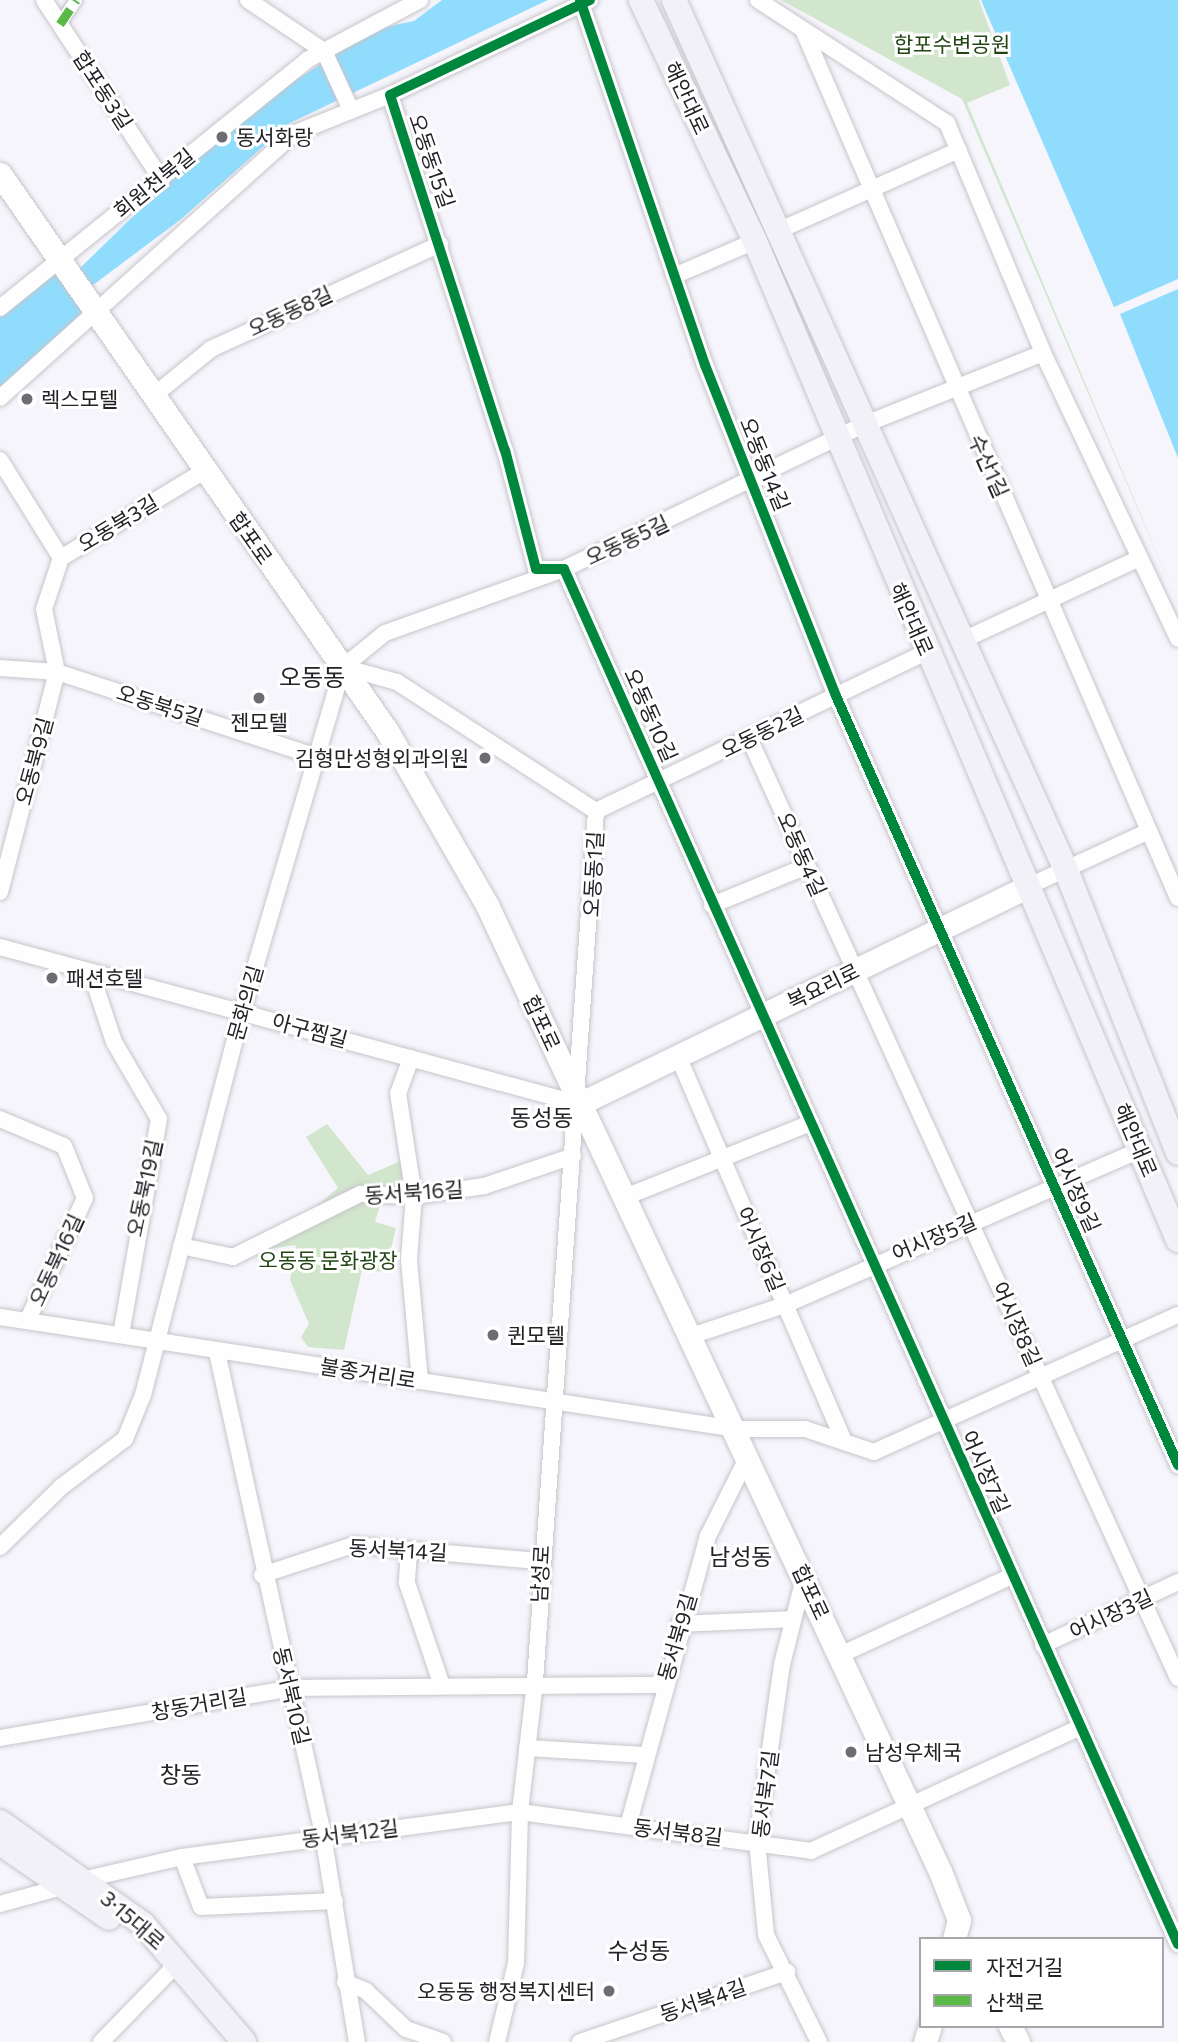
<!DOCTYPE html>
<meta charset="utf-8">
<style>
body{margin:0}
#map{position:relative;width:1178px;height:2042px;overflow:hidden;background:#f6f5fc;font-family:Commissioner,"Noto Sans KR",sans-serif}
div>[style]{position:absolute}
.green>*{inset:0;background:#d1e6cd}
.water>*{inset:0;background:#90dcfd}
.roads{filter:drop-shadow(0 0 2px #c6c5ca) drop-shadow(0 0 2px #c6c5ca)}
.pedestrian>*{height:12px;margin:-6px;padding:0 6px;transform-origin:6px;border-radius:6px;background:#fefeff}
.minor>*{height:16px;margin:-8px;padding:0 8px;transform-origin:8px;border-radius:8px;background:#fefeff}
.secondary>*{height:23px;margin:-11.5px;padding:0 11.5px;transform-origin:11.5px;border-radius:11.5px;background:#fefeff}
.primary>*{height:24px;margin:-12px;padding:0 12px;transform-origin:12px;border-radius:12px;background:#f2f1f8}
.quiet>*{height:9px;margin-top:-4.5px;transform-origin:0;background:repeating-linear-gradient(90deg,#58b947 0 18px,transparent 0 27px)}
.cycleway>*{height:10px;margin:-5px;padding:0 5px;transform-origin:5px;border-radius:5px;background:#00873e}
.dots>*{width:19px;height:19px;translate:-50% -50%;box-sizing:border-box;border:4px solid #fff;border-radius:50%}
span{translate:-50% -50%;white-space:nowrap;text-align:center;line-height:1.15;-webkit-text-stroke:6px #fff;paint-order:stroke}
.park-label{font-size:21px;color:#214513}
.street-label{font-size:21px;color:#222227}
.poi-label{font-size:21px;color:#222227}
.left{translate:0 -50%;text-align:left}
.right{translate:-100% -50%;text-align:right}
.neighbourhood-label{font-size:23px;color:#222227}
.quarter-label{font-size:24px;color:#222227}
.legend{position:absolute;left:919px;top:1937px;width:245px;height:91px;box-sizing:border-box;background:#fff;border:2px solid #a7a7a9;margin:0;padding:9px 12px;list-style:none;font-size:21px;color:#222227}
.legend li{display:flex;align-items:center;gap:14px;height:35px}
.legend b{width:35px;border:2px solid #a7a7a9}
</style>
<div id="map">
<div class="green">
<i style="clip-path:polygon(781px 0,979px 0,1010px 85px,967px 103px,1178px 603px,962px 99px)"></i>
<i style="clip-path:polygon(327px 1124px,368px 1175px,403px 1160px,409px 1191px,383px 1195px,375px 1222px,396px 1228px,385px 1272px,362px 1270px,344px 1350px,308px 1347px,301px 1337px,309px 1324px,290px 1280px,296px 1245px,266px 1249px,338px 1188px,306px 1137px)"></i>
</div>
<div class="water">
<i style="clip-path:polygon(442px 0,548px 0,290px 123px,180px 220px,85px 291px,93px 315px,0 398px,0 308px,54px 259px,78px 270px,189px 162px,280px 90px,376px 29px,414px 21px)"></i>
<i style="clip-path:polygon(981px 0,1178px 0,1178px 279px,1114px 307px)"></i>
<i style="clip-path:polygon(1178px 289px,1178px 458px,1120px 314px)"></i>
</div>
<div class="roads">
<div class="pedestrian">
<i style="left:60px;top:24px;width:29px;rotate:-56deg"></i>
</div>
<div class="minor">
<i style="left:44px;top:0;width:215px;rotate:56.8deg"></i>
<i style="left:248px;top:0;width:92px;rotate:33.9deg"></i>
<i style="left:324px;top:51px;width:65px;rotate:65.4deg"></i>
<i style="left:580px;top:0;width:386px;rotate:71.1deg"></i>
<i style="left:705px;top:365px;width:356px;rotate:68.4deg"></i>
<i style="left:836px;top:696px;width:842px;rotate:66.02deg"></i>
<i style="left:590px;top:0;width:221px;rotate:154.6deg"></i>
<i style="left:390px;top:95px;width:373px;rotate:72.1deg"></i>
<i style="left:505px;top:450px;width:123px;rotate:75.4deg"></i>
<i style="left:536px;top:569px;width:28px"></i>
<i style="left:564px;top:569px;width:1506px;rotate:65.94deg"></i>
<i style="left:758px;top:0;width:225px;rotate:33.1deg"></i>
<i style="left:947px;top:123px;width:249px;rotate:67.3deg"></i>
<i style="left:804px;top:32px;width:943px;rotate:66.64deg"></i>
<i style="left:780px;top:230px;width:196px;rotate:-24.1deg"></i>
<i style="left:674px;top:276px;width:88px;rotate:-23.4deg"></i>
<i style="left:0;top:308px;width:395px;rotate:-38.9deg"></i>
<i style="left:307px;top:60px;width:128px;rotate:-28deg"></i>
<i style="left:152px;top:397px;width:76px;rotate:-39.1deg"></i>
<i style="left:211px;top:349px;width:252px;rotate:-24.6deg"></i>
<i style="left:0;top:398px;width:394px;rotate:-42deg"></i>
<i style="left:293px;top:134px;width:105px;rotate:-21.9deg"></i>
<i style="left:0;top:460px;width:115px;rotate:58.1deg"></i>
<i style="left:961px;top:641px;width:197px;rotate:-24.9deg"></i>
<i style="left:343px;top:667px;width:56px;rotate:15.5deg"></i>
<i style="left:397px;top:682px;width:237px;rotate:33deg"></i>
<i style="left:596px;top:811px;width:873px;rotate:94.01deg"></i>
<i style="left:535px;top:1682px;width:131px;rotate:96.6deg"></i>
<i style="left:520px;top:1812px;width:151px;rotate:91.5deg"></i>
<i style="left:516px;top:1963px;width:81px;rotate:103.5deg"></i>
<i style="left:343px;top:667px;width:54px;rotate:-39deg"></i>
<i style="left:385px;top:633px;width:190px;rotate:-19.7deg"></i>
<i style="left:564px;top:569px;width:332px;rotate:-25.7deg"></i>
<i style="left:863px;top:425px;width:194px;rotate:-21.8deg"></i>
<i style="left:1043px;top:353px;width:316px;rotate:64.7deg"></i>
<i style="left:0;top:668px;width:57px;rotate:4deg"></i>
<i style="left:57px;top:672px;width:274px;rotate:18.1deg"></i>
<i style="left:749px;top:738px;width:1033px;rotate:65.47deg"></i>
<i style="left:596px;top:811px;width:367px;rotate:-25.7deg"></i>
<i style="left:1029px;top:886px;width:132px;rotate:-24.6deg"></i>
<i style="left:0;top:892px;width:227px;rotate:-75.5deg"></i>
<i style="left:57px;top:672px;width:64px;rotate:-101.7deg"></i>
<i style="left:44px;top:609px;width:54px;rotate:-71.6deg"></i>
<i style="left:61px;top:558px;width:167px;rotate:-31.3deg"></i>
<i style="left:712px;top:905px;width:103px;rotate:-22.3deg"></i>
<i style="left:0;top:947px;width:600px;rotate:15.17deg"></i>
<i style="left:91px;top:973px;width:73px;rotate:71.6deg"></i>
<i style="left:114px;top:1042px;width:89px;rotate:59.7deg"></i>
<i style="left:159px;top:1119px;width:219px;rotate:100deg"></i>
<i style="left:678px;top:1056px;width:420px;rotate:66.7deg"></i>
<i style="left:411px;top:1058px;width:37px;rotate:110deg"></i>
<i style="left:398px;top:1093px;width:104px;rotate:81.2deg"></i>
<i style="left:414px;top:1196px;width:64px;rotate:94.5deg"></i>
<i style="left:409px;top:1260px;width:121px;rotate:84.8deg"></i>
<i style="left:0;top:1119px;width:69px;rotate:22.9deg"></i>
<i style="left:64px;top:1146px;width:56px;rotate:68deg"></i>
<i style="left:85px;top:1198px;width:136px;rotate:115.2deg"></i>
<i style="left:625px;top:1197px;width:197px;rotate:-21.7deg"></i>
<i style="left:181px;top:1246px;width:53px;rotate:11.9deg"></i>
<i style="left:233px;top:1257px;width:142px;rotate:-26.4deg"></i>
<i style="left:360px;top:1194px;width:54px;rotate:2.1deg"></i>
<i style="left:414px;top:1196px;width:71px;rotate:-8.1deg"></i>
<i style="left:484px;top:1186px;width:94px;rotate:-18.6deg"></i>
<i style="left:0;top:1317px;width:744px;rotate:8.65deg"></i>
<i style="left:736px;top:1429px;width:69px"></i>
<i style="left:805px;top:1429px;width:73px;rotate:18.4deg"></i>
<i style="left:874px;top:1452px;width:333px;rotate:-24.3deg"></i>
<i style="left:688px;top:1337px;width:102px;rotate:-18.3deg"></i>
<i style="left:785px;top:1305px;width:387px;rotate:-23.6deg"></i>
<i style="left:217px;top:1352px;width:494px;rotate:77.6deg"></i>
<i style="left:323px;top:1835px;width:210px;rotate:80.7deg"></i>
<i style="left:0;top:1547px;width:86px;rotate:-44.5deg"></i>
<i style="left:61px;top:1487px;width:80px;rotate:-36.9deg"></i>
<i style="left:125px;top:1439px;width:48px;rotate:-67.8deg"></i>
<i style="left:143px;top:1395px;width:396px;rotate:-75.5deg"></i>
<i style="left:242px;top:1012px;width:359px;rotate:-73.7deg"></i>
<i style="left:409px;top:1551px;width:32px;rotate:94deg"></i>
<i style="left:407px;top:1583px;width:106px;rotate:71.2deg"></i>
<i style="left:262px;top:1575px;width:96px;rotate:-18.2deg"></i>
<i style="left:353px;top:1545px;width:187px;rotate:4.9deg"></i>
<i style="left:804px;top:1578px;width:89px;rotate:104.3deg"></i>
<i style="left:782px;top:1664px;width:179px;rotate:98deg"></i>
<i style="left:757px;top:1841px;width:94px;rotate:84.5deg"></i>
<i style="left:766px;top:1935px;width:119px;rotate:63.6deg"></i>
<i style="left:679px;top:1624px;width:114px;rotate:-2.5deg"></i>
<i style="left:1043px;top:1645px;width:149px;rotate:-25deg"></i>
<i style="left:840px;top:1655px;width:189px;rotate:-24.7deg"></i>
<i style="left:0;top:1738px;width:296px;rotate:-9.7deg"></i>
<i style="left:292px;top:1688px;width:372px;rotate:-0.5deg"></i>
<i style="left:527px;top:1748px;width:118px;rotate:3.4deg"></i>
<i style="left:628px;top:1826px;width:301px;rotate:-74.6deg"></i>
<i style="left:708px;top:1536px;width:89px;rotate:-63.4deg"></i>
<i style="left:182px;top:1857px;width:53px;rotate:69.2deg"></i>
<i style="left:201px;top:1907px;width:134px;rotate:-2.6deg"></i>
<i style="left:86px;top:1879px;width:98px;rotate:-12.9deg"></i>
<i style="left:182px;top:1857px;width:341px;rotate:-7.6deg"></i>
<i style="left:520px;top:1812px;width:294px;rotate:7.6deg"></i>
<i style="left:811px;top:1851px;width:296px;rotate:-24.7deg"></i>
<i style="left:0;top:1904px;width:68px;rotate:-15.3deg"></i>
<i style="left:345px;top:1982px;width:23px;rotate:23deg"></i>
<i style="left:366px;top:1991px;width:55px;rotate:43.5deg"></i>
<i style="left:406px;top:2029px;width:39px;rotate:19deg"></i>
<i style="left:101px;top:2042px;width:98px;rotate:-45.8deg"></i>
<i style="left:580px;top:2042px;width:219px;rotate:-18.7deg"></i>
</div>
<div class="secondary">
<i style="left:0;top:174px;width:678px;rotate:55.21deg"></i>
<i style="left:387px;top:731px;width:201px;rotate:60.1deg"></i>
<i style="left:487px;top:905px;width:1067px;rotate:64.88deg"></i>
<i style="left:940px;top:1871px;width:53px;rotate:68.8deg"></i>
<i style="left:959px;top:1920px;width:20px;rotate:105deg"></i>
<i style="left:579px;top:1104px;width:500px;rotate:-25.85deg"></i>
<i style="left:1010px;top:2026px;width:18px;rotate:63deg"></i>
<i style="left:925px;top:2042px;width:17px;rotate:-73deg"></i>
</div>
<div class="primary">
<i style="left:641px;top:0;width:267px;rotate:64.7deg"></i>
<i style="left:755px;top:241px;width:1085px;rotate:67.05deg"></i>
<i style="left:674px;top:0;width:954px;rotate:65.74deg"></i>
<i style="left:1066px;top:870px;width:304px;rotate:68.4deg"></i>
<i style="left:0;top:1822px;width:176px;rotate:35.5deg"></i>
<i style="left:143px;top:1924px;width:155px;rotate:49.4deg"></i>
<i style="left:0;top:1843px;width:132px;rotate:34.5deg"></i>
</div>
</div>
<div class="quiet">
<i style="left:60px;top:24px;width:29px;rotate:-56deg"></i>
</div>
<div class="cycleway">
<i style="left:580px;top:0;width:386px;rotate:71.1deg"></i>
<i style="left:705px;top:365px;width:356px;rotate:68.4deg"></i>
<i style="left:836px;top:696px;width:842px;rotate:66.02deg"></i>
<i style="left:590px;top:0;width:221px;rotate:154.6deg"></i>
<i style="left:390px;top:95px;width:373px;rotate:72.1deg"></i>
<i style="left:505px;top:450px;width:123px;rotate:75.4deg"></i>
<i style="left:536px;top:569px;width:28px"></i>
<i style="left:564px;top:569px;width:1506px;rotate:65.94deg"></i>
</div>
<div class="dots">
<i style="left:222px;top:137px;background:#6c6c72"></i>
<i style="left:27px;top:399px;background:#6c6c72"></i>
<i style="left:259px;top:698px;background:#6c6c72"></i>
<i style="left:485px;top:758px;background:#6c6c72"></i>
<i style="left:52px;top:978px;background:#6c6c72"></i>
<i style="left:493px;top:1335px;background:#6c6c72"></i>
<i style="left:851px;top:1752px;background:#6c6c72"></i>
<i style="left:609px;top:1991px;background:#6c6c72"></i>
</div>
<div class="park-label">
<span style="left:952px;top:44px">합포수변공원</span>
<span style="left:328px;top:1260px">오동동 문화광장</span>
</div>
<div class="street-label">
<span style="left:103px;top:90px;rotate:57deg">합포동3길</span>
<span style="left:687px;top:98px;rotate:65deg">해안대로</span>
<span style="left:432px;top:161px;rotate:71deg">오동동15길</span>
<span style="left:154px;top:183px;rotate:-39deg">회원천북길</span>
<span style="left:290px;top:311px;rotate:-25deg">오동동8길</span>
<span style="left:765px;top:464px;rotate:68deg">오동동14길</span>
<span style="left:989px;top:466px;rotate:66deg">수산1길</span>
<span style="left:118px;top:523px;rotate:-31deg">오동북3길</span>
<span style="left:251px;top:538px;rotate:55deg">합포로</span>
<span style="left:627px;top:540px;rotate:-25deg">오동동5길</span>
<span style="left:912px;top:619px;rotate:66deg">해안대로</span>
<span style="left:160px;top:705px;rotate:18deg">오동북5길</span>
<span style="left:651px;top:715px;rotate:66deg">오동동10길</span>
<span style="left:762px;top:732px;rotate:-26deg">오동동2길</span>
<span style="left:34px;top:761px;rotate:-75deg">오동북9길</span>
<span style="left:802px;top:854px;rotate:66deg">오동동4길</span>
<span style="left:593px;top:874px;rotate:-87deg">오동동1길</span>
<span style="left:823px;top:986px;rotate:-26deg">복요리로</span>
<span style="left:245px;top:1003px;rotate:-74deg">문화의길</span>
<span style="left:542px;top:1023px;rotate:65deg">합포로</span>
<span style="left:310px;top:1030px;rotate:15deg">아구찜길</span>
<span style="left:1136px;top:1140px;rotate:67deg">해안대로</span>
<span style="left:144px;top:1188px;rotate:-78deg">오동북19길</span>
<span style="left:1076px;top:1190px;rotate:66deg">어시장9길</span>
<span style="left:414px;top:1192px;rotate:-4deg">동서북16길</span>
<span style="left:934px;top:1237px;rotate:-23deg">어시장5길</span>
<span style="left:761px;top:1249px;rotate:67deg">어시장6길</span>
<span style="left:56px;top:1260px;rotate:-65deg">오동북16길</span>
<span style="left:1017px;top:1324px;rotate:66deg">어시장8길</span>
<span style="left:368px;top:1373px;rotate:9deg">불종거리로</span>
<span style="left:986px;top:1472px;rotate:66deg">어시장7길</span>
<span style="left:398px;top:1550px;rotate:3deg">동서북14길</span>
<span style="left:540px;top:1574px;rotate:-87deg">남성로</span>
<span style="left:811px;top:1592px;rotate:65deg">합포로</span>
<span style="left:1111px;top:1614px;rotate:-25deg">어시장3길</span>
<span style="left:677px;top:1637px;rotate:-74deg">동서북9길</span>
<span style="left:292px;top:1696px;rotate:77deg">동서북10길</span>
<span style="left:199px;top:1704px;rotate:-10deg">창동거리길</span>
<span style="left:765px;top:1794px;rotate:-83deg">동서북7길</span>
<span style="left:678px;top:1832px;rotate:7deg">동서북8길</span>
<span style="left:350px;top:1833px;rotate:-7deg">동서북12길</span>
<span style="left:133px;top:1920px;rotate:41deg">3·15대로</span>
<span style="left:703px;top:2000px;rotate:-19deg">동서북4길</span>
</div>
<div class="poi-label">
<span class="left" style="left:236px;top:137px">동서화랑</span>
<span class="left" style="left:41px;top:399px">렉스모텔</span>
<span style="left:259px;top:722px">젠모텔</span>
<span class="right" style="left:469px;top:758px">김형만성형외과의원</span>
<span class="left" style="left:66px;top:978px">패션호텔</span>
<span class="left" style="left:507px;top:1335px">퀸모텔</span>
<span class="left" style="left:865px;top:1752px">남성우체국</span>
<span class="right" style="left:595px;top:1991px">오동동 행정복지센터</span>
</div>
<div class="neighbourhood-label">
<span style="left:542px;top:1117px">동성동</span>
<span style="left:741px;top:1556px">남성동</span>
<span style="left:181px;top:1774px">창동</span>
<span style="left:639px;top:1950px">수성동</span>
</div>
<div class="quarter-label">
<span style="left:312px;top:677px">오동동</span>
</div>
<ul class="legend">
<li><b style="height:9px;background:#00873e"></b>자전거길</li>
<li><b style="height:9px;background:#58b947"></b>산책로</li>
</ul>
</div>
